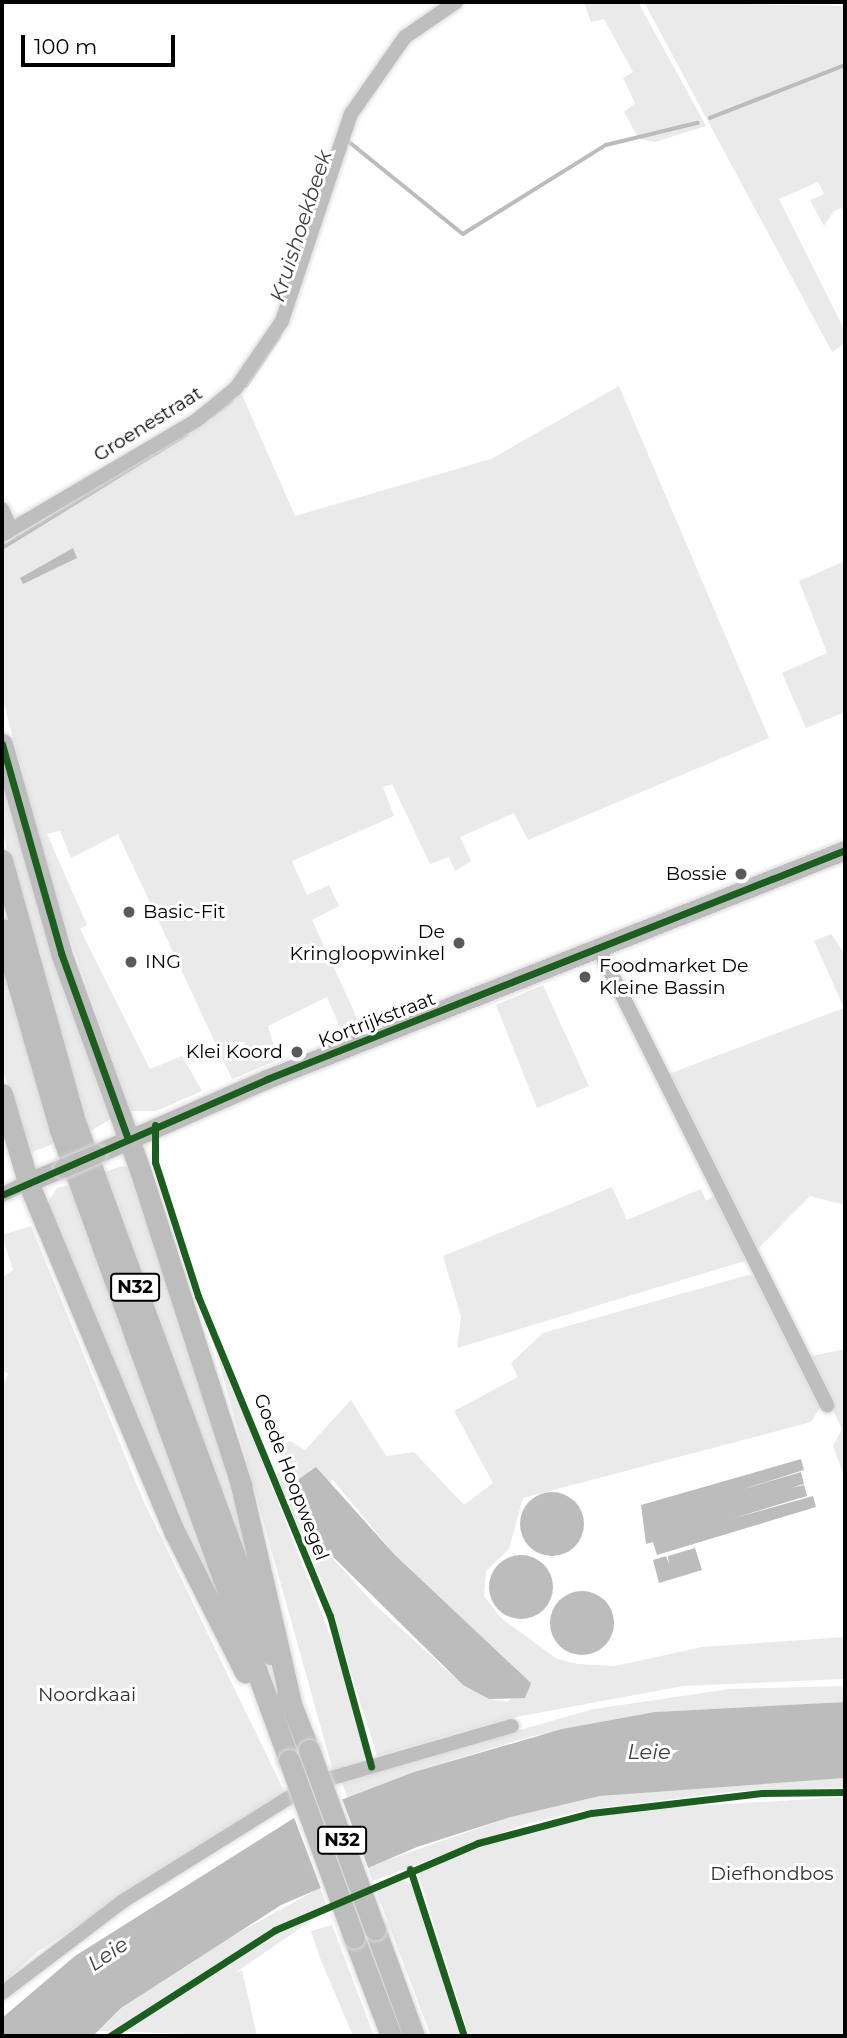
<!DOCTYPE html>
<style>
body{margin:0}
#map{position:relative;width:847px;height:2038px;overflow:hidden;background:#fff;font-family:Montserrat,sans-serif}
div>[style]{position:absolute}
.green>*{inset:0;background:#eaeaea}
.water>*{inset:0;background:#bcbcbc}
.round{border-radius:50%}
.pier>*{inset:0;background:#fff}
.stream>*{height:3.5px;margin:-1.75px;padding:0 1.75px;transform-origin:1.75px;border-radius:1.75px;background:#bcbcbc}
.roads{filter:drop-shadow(0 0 2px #dbdbdb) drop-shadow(0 0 2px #dbdbdb)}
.minor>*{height:14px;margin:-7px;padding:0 7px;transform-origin:7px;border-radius:7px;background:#bebebe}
.major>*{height:19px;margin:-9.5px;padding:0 9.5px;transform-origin:9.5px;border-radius:9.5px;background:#bdbdbd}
.highway>*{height:21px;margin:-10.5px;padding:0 10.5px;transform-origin:10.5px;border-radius:10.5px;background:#bdbdbd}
.bridges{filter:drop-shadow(0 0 2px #dbdbdb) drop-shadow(0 0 2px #dbdbdb)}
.major-bridge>*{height:19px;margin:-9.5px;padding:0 9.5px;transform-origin:9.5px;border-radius:9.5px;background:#bdbdbd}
.highway-bridge>*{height:21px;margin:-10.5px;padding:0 10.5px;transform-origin:10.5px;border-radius:10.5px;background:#bdbdbd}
.cycleway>*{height:7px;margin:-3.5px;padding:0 3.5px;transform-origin:3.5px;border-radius:3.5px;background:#1b5e20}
.dots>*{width:19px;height:19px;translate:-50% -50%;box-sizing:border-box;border:4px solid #fff;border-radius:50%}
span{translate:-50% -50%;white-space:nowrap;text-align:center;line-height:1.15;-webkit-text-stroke:6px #fff;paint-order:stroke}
.shield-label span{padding:2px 5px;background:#fff;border:2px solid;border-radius:5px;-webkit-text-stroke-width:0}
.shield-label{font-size:18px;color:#000;font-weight:700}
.street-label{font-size:19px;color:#000}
.poi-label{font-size:19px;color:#000}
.right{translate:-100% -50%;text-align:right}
.left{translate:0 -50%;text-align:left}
.park-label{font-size:19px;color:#303030}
.water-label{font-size:21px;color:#414141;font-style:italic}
.frame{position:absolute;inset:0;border:4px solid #000;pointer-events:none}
.scale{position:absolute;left:21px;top:35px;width:154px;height:32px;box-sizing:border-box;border:4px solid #000;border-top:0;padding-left:9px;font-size:21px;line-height:24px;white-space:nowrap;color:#000;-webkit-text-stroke:5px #fff;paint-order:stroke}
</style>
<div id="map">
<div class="green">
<i style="clip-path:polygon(584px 2px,638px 2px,706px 126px,655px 142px,639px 139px,624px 112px,635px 103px,623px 78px,633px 72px,604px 19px,591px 22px)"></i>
<i style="clip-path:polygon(644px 2px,845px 6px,845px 216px,841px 208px,834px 211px,824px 226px,810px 200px,824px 194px,818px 182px,779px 199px,845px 331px,845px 343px,832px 352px)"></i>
<i style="clip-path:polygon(619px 386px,769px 738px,528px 840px,514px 813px,460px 837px,471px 861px,455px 871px,449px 857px,430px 864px,392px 784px,383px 787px,394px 816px,292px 861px,307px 895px,329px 885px,339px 906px,312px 920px,362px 1029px,344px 1037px,327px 997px,268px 1026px,278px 1060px,232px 1079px,118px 834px,71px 858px,60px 831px,47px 834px,87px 925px,80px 929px,150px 1069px,182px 1056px,202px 1091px,156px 1111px,130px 1111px,52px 886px,2px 696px,2px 539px,239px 388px,295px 516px,491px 459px)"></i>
<i style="clip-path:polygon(845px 561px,845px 712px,806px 728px,782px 673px,827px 653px,799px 581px)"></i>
<i style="clip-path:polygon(2px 764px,112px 1118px,89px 1132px,10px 865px,2px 826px)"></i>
<i style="clip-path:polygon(831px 934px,845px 954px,845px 1205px,810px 1196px,757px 1250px,666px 1075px,844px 1008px,814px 941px)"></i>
<i style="clip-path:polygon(2px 967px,55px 1143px,30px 1153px,2px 1068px)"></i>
<i style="clip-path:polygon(543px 985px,589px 1086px,537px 1108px,496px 1005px)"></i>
<i style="clip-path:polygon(121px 1166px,131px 1167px,215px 1421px,259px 1591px,103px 1173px)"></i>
<i style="clip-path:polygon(69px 1185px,228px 1606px,207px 1582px,46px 1205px,57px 1188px)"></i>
<i style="clip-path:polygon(612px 1187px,627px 1220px,701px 1189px,706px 1201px,716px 1195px,748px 1260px,457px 1348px,461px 1317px,443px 1256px)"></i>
<i style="clip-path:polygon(31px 1226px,143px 1500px,285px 1793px,37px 1952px,2px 1984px,2px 1386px,8px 1374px,2px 1370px,2px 1278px,13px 1270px,2px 1235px)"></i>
<i style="clip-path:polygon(evenodd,748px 1275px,758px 1276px,821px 1406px,811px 1422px,523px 1498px,509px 1549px,486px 1571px,484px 1596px,501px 1618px,557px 1659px,578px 1664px,615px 1666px,702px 1647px,845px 1637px,845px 1679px,683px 1686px,505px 1719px,377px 1756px,324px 1587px,276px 1476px,285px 1462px,278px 1445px,290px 1441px,305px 1450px,351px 1400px,386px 1456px,414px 1452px,464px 1505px,493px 1483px,454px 1411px,518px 1377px,511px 1363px,543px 1333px,748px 1275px,332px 1479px,395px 1555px,531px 1683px,507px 1702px,489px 1699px,462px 1684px,375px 1605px,315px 1539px,332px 1479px)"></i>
<i style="clip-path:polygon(208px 1323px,339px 1658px,366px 1753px,363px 1761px,333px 1771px)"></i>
<i style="clip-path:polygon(845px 1349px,845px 1478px,833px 1446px,842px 1429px,807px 1357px)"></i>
<i style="clip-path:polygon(845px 1686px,845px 1702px,655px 1712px,529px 1737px,414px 1772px,348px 1800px,341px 1780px,594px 1709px,730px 1689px)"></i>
<i style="clip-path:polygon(779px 1778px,845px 1778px,845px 1788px,739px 1791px,585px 1810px,523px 1825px,373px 1881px,367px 1867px,511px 1817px,600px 1796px)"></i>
<i style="clip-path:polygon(845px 1797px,845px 2036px,469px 2036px,417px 1871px,531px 1829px,624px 1810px)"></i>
<i style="clip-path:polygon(399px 1878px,412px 1885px,462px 2036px,431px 2036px,375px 1888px)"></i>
<i style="clip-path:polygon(320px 1888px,328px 1909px,235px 1973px,242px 1970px,257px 2036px,98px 2031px,121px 2008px,207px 1950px)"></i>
<i style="clip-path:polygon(332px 1925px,374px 2036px,353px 2036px,320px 1958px,311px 1931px)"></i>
</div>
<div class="water">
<i style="clip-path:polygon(73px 548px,77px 558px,23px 584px,20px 578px)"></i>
<i style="clip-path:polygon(801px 1459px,804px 1470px,740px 1490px,801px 1472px,804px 1484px,791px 1488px,804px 1485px,807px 1496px,731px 1519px,813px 1496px,816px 1507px,657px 1555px,653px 1542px,646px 1544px,641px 1505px)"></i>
<i style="clip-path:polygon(316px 1467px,395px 1555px,531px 1683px,525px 1698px,489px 1699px,463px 1685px,315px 1539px,299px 1503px,299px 1479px)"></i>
<i class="round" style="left:520px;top:1492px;width:64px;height:64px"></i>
<i style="clip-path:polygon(695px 1548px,702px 1570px,659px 1583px,653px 1560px,666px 1556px,669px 1564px,668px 1556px)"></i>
<i class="round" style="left:489px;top:1555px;width:64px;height:64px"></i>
<i class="round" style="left:550px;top:1591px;width:64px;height:64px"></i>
<i style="clip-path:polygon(845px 1702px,845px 1778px,600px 1796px,511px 1817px,417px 1847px,281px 1905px,121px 2008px,93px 2036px,2px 2036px,2px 2018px,75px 1956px,294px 1818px,414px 1772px,562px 1729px,655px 1712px)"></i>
</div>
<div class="pier">
<i style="clip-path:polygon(342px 1799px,369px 1870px,322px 1891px,293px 1815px)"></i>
</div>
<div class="stream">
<i style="left:710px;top:118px;width:145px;rotate:-21.4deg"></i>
<i style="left:347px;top:140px;width:149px;rotate:39deg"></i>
<i style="left:463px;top:234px;width:168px;rotate:-31.9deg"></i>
<i style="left:606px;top:145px;width:94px;rotate:-13.6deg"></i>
<i style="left:246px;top:386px;width:59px;rotate:-56deg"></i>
<i style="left:212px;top:416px;width:24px;rotate:-38deg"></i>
<i style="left:2px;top:548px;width:216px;rotate:-31.6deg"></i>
</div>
<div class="roads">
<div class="minor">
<i style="left:2px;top:509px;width:20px;rotate:66deg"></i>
<i style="left:2px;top:535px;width:226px;rotate:-30.5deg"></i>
<i style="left:197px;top:420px;width:50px;rotate:-39.4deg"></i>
<i style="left:236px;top:388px;width:81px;rotate:-55.5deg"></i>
<i style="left:282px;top:321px;width:218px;rotate:-71.6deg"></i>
<i style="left:351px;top:114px;width:94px;rotate:-55deg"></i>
<i style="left:405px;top:37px;width:62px;rotate:-34.5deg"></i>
<i style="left:600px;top:951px;width:508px;rotate:63.43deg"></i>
<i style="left:2px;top:1195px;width:29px;rotate:-27deg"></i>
<i style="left:2px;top:1993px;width:152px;rotate:-37.2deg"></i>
<i style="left:123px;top:1901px;width:221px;rotate:-31.9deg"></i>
<i style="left:311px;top:1784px;width:209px;rotate:-16.1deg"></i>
</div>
<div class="major">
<i style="left:96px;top:1154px;width:187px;rotate:-23.7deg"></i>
<i style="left:267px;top:1079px;width:622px;rotate:-21.61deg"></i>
<i style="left:28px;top:1182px;width:38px;rotate:-22deg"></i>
</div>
<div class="highway">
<i style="left:2px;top:744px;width:217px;rotate:74.2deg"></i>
<i style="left:61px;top:953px;width:234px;rotate:70deg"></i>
<i style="left:141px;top:1173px;width:328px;rotate:72.2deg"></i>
<i style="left:241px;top:1485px;width:228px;rotate:77.1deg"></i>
<i style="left:2px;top:860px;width:272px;rotate:74.4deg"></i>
<i style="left:75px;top:1122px;width:567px;rotate:69.78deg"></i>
<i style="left:2px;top:929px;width:209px;rotate:73.9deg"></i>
<i style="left:60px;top:1130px;width:670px;rotate:70.02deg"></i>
<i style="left:2px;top:1094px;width:92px;rotate:73.5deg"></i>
<i style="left:28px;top:1182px;width:381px;rotate:67.3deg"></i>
<i style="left:175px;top:1533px;width:156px;rotate:63.3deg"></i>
<i style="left:287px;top:1694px;width:60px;rotate:68.6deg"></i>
<i style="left:375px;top:1929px;width:114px;rotate:70deg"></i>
<i style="left:354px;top:1938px;width:105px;rotate:69.3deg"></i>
</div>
</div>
<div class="bridges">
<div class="major-bridge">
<i style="left:63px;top:1168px;width:36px;rotate:-23deg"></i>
</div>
<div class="highway-bridge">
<i style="left:309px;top:1750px;width:191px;rotate:69.8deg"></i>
<i style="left:289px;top:1760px;width:189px;rotate:69.9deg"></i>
</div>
</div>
<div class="cycleway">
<i style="left:2px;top:744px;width:217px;rotate:74.2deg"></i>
<i style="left:61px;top:953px;width:198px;rotate:70.2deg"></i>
<i style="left:155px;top:1125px;width:37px;rotate:90deg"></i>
<i style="left:155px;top:1162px;width:141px;rotate:72.2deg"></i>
<i style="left:198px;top:1296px;width:346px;rotate:67.6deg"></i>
<i style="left:330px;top:1616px;width:156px;rotate:74.7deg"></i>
<i style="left:2px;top:1195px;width:289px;rotate:-23.6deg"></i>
<i style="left:267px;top:1079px;width:622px;rotate:-21.61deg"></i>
<i style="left:410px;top:1869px;width:176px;rotate:72.1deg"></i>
<i style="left:110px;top:2036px;width:196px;rotate:-32.7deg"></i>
<i style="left:275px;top:1930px;width:221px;rotate:-23.2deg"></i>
<i style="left:478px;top:1843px;width:117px;rotate:-14.9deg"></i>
<i style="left:591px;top:1813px;width:172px;rotate:-6.7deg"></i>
<i style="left:762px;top:1793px;width:83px;rotate:-0.7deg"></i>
</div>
<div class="dots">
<i style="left:741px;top:874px;background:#595959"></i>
<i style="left:129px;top:912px;background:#595959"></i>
<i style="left:459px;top:943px;background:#595959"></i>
<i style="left:131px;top:962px;background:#595959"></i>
<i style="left:585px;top:977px;background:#595959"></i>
<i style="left:297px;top:1052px;background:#595959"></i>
</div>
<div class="shield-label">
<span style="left:135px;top:1287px">N32</span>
<span style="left:342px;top:1840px">N32</span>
</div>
<div class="street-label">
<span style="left:148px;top:424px;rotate:-32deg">Groenestraat</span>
<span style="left:377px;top:1020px;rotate:-21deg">Kortrijkstraat</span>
<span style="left:291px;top:1477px;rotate:69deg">Goede Hoopwegel</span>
</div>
<div class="poi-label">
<span class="right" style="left:727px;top:874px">Bossie</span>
<span class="left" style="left:143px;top:912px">Basic-Fit</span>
<span class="right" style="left:445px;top:943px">De<br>Kringloopwinkel</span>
<span class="left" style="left:145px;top:962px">ING</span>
<span class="left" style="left:599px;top:977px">Foodmarket De<br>Kleine Bassin</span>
<span class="right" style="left:283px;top:1052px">Klei Koord</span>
</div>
<div class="park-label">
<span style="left:87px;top:1695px">Noordkaai</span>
<span style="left:772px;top:1874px">Diefhondbos</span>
</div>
<div class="water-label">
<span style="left:301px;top:226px;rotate:-72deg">Kruishoekbeek</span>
<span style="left:649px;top:1752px">Leie</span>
<span style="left:108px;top:1954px;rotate:-34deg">Leie</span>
</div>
<div class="frame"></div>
<div class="scale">100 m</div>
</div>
